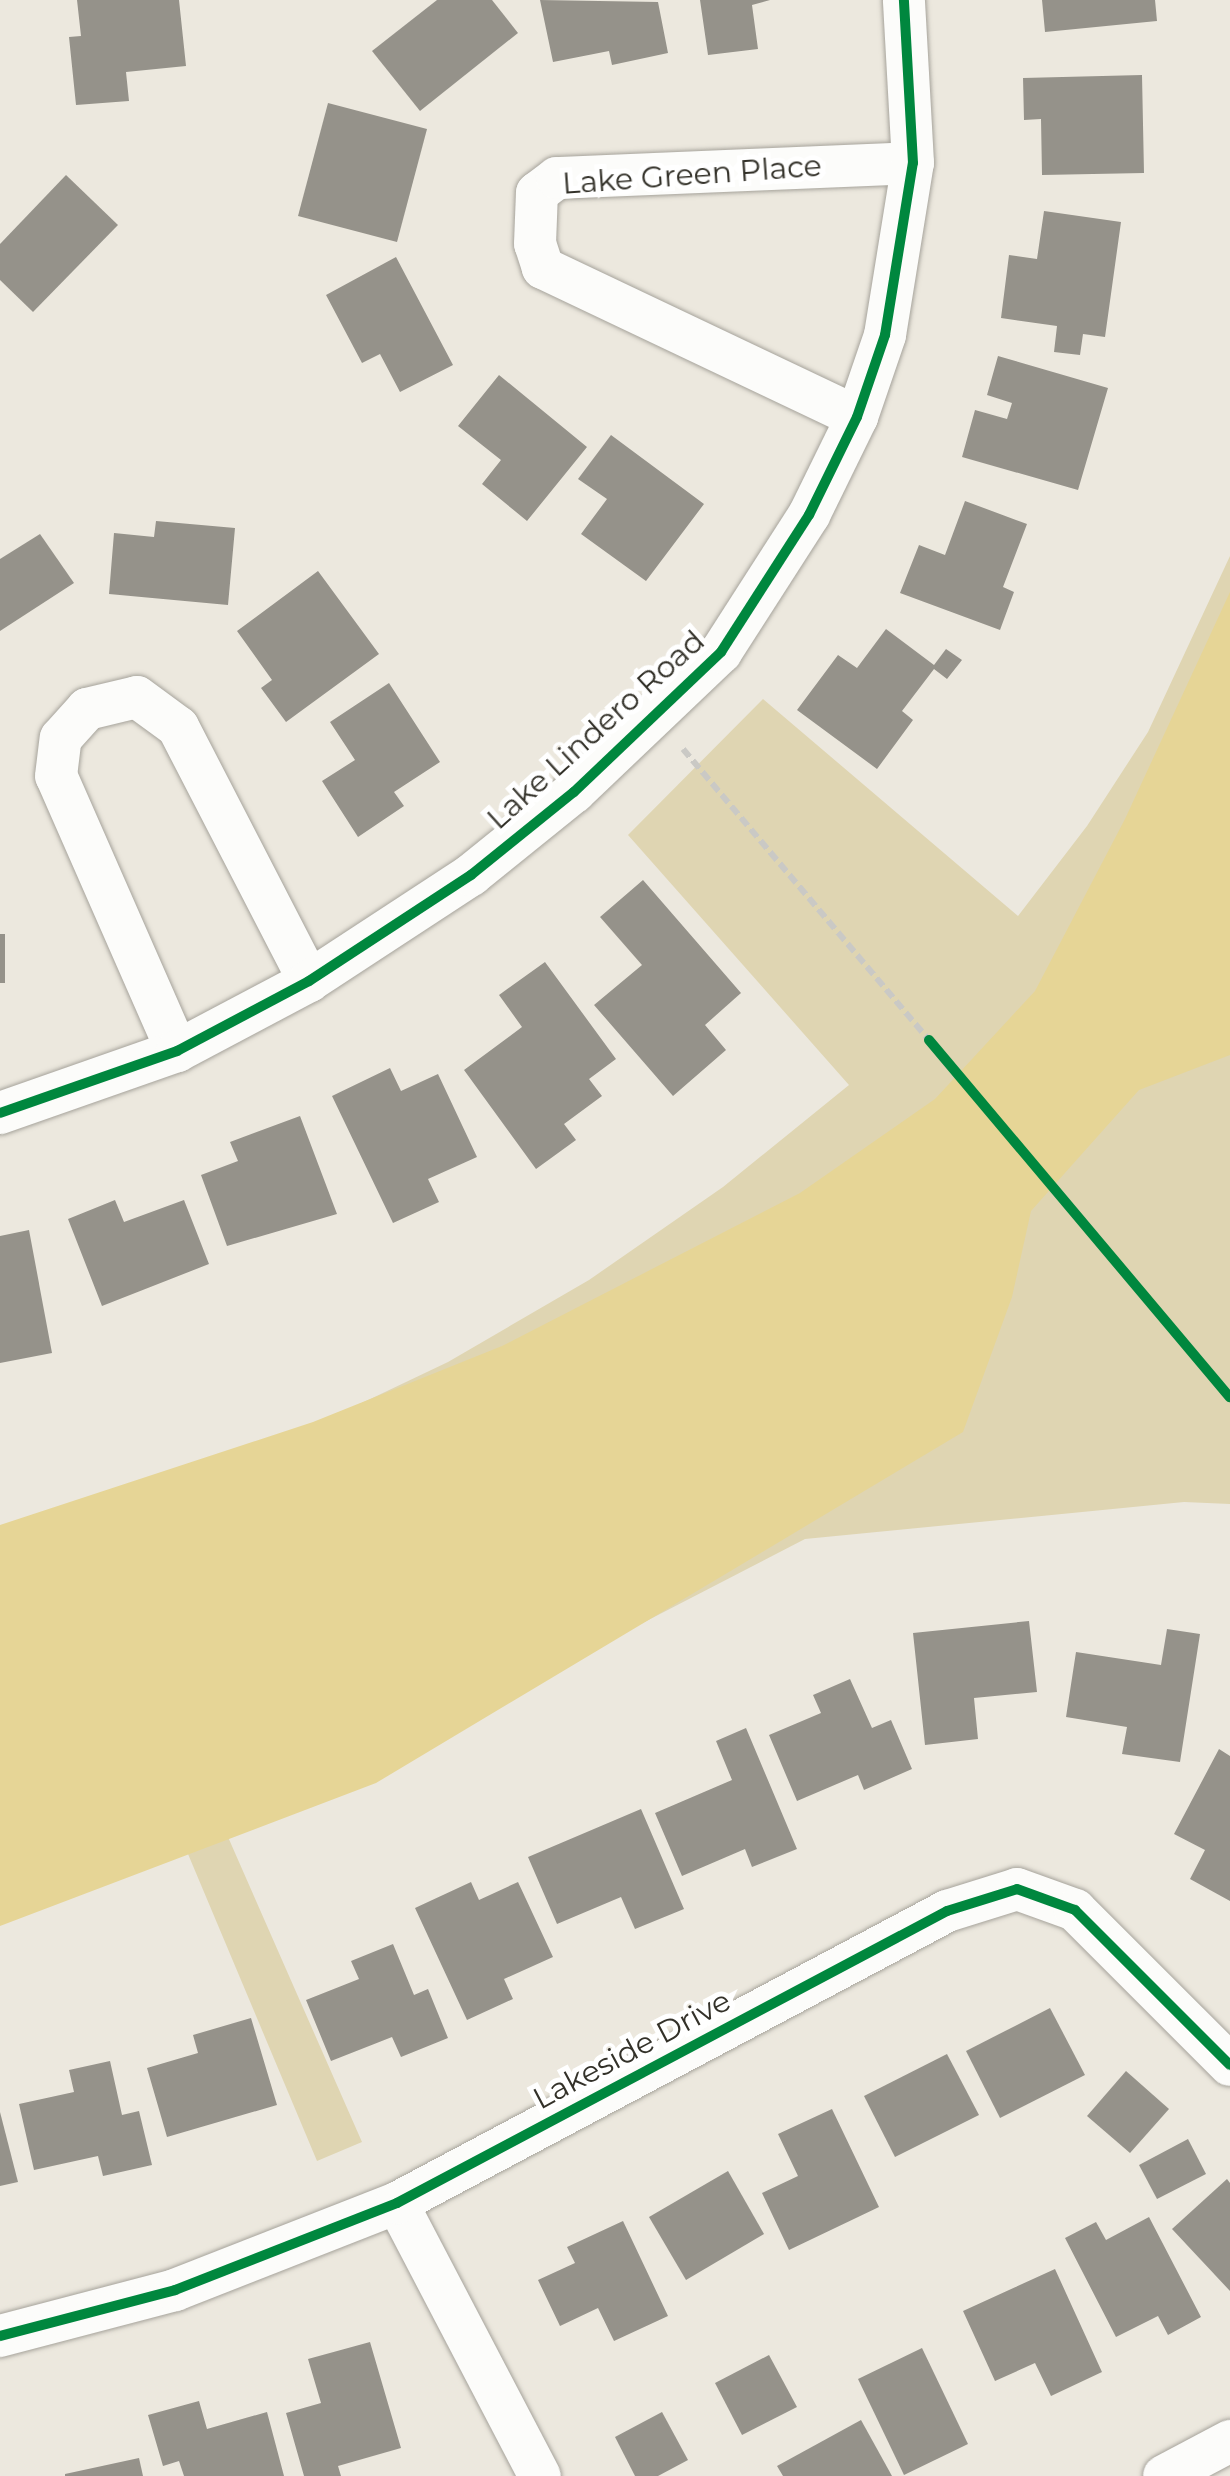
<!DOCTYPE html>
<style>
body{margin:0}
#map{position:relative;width:1230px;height:2476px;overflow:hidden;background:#ece8de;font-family:Montserrat,sans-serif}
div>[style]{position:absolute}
.green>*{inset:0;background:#dfd5b2}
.water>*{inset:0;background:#e6d596}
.building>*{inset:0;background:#95928a}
.path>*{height:6px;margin-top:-3px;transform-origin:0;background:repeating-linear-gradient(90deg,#cac9c5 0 10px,transparent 0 15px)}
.roads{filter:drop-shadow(0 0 2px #a6a39b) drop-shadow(0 0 2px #a6a39b)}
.street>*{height:42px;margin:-21px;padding:0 21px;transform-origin:21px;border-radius:21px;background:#fcfcfa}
.cycleway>*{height:10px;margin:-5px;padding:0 5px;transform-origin:5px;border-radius:5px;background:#00873e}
span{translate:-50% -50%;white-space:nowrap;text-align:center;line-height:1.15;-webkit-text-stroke:10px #fff;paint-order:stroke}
.street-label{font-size:30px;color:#333129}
</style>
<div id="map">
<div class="green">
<i style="clip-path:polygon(1230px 556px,1230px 1504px,1184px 1502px,805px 1539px,228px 1837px,362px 2142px,317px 2161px,188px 1854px,0 1532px,301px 1432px,448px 1362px,589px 1280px,723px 1187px,849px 1085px,628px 835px,763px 699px,1018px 916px,1087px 826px,1148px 732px)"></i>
</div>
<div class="water">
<i style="clip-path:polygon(1230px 592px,1230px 1055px,1139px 1090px,1031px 1211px,1012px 1297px,963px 1432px,376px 1783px,0 1926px,0 1525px,313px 1422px,502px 1346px,800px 1193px,935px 1099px,1035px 991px,1125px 819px)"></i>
</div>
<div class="building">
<i style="clip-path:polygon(77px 0,179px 0,186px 66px,126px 72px,129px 101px,76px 105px,69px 37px,81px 36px)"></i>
<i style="clip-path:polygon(437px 0,492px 0,518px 33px,420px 111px,372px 51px)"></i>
<i style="clip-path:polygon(540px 0,658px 2px,668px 53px,612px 65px,609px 51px,553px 62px)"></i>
<i style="clip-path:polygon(700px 0,770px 0,752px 5px,758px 49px,708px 55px)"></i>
<i style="clip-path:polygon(1042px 0,1155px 0,1157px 21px,1045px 32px)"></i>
<i style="clip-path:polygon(1142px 75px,1144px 173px,1042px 175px,1041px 119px,1024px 120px,1023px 78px)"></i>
<i style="clip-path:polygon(328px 103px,427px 129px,397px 242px,298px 216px)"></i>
<i style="clip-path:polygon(66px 175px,118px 225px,33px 312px,0 280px,0 244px)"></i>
<i style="clip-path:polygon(1044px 211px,1121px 222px,1105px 337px,1083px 334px,1080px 355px,1054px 352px,1057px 326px,1001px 318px,1009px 255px,1037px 259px)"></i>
<i style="clip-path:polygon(396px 257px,453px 365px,400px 392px,380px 354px,362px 363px,326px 295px)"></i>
<i style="clip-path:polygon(998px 356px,1108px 388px,1078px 490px,962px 457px,975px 410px,1007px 419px,1012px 403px,987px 395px)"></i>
<i style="clip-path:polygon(499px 375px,587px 447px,527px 521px,482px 484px,501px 460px,458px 426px)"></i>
<i style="clip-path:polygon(611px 435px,704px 504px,646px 581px,581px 534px,607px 499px,578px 479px)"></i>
<i style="clip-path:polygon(965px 501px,1027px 524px,1003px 587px,1014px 592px,1000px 630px,900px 593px,919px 545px,945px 555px)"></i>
<i style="clip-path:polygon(156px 521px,235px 528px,228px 605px,109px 594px,114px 533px,154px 537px)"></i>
<i style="clip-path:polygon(40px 534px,74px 583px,0 631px,0 559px)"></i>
<i style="clip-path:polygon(318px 571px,379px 654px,286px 722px,261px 688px,272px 680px,237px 631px)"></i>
<i style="clip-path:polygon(886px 629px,934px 665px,946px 649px,962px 660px,947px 679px,934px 669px,902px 711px,913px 720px,877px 769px,797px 710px,838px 655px,857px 668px)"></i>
<i style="clip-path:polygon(389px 683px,440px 762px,394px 792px,404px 806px,358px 837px,322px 781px,355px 760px,330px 722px)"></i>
<i style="clip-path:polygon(643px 880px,741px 993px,705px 1025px,726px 1050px,673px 1096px,594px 1005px,642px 965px,600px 917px)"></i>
<i style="clip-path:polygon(0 934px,5px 934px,5px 983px,0 983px)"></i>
<i style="clip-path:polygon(545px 962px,616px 1059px,589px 1079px,602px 1096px,564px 1124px,576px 1140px,536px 1169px,464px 1070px,522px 1027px,499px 995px)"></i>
<i style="clip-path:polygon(390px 1068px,401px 1091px,438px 1074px,477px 1157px,428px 1179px,439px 1202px,393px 1223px,332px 1096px)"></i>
<i style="clip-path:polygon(300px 1116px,337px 1214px,227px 1246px,201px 1175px,238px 1161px,230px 1142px)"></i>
<i style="clip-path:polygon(115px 1200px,124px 1222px,184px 1200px,209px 1264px,102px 1306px,68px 1219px)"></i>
<i style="clip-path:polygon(29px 1230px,52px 1353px,0 1363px,0 1236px)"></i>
<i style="clip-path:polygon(1029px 1621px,1037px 1692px,974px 1698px,978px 1739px,925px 1745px,913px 1633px)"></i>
<i style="clip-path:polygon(1167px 1629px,1200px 1634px,1180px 1762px,1122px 1754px,1127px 1727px,1066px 1717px,1076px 1652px,1161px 1665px)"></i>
<i style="clip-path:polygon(850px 1679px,872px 1728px,891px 1720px,912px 1769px,864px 1790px,858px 1775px,797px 1801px,769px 1735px,821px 1713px,813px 1695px)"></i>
<i style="clip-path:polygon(746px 1728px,797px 1849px,752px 1867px,745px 1849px,682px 1876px,655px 1813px,732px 1780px,716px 1741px)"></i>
<i style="clip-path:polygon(1219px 1749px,1230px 1756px,1230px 1901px,1190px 1879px,1205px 1850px,1174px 1834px)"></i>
<i style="clip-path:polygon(641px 1809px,684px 1909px,635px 1929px,621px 1897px,557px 1924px,528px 1857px)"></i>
<i style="clip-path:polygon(471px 1882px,479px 1900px,518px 1882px,553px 1957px,504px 1979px,513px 1999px,467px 2020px,415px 1908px)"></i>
<i style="clip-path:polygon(393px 1944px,414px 1995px,428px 1989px,448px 2038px,401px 2057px,392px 2037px,331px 2061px,306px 2000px,359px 1979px,351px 1961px)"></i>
<i style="clip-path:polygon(1050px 2008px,1085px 2075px,1000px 2118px,966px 2051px)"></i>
<i style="clip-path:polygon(251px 2018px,277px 2105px,167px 2137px,147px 2068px,198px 2053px,193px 2035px)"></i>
<i style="clip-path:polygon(947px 2054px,979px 2115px,895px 2157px,864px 2096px)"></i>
<i style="clip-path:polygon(110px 2061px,122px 2115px,139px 2111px,152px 2165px,103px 2176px,98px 2156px,34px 2170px,19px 2104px,74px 2092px,69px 2070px)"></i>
<i style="clip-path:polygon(1126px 2071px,1169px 2109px,1130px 2153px,1087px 2116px)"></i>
<i style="clip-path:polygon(832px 2109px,879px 2207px,789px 2250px,762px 2193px,798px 2176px,778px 2134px)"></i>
<i style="clip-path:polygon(0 2112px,18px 2182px,0 2186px)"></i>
<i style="clip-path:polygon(1188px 2139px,1206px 2174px,1157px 2199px,1139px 2165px)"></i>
<i style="clip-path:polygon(728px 2171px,764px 2234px,686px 2280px,649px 2217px)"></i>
<i style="clip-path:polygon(1227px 2179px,1230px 2183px,1230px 2291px,1172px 2229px)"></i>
<i style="clip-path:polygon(1149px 2217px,1201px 2317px,1168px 2335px,1158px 2316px,1116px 2337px,1065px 2238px,1096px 2222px,1106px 2240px)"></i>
<i style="clip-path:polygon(623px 2221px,668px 2316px,614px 2341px,598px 2308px,560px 2326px,538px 2280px,575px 2263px,567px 2247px)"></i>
<i style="clip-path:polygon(1055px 2269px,1102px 2372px,1051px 2396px,1035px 2363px,995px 2381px,963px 2311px)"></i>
<i style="clip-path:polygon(370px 2342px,401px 2448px,338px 2466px,341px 2476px,304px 2476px,286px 2413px,321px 2403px,308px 2359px)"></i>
<i style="clip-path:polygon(922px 2348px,968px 2444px,904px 2475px,858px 2379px)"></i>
<i style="clip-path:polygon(769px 2355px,797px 2407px,742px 2435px,715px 2383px)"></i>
<i style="clip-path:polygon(199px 2401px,207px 2429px,267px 2412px,284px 2476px,184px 2476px,179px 2461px,163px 2466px,148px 2415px)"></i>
<i style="clip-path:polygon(662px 2412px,688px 2460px,658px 2476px,635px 2476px,615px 2437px)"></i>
<i style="clip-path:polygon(861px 2420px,892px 2476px,783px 2476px,777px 2466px)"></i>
<i style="clip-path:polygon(139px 2458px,143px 2476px,65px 2476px,65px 2474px)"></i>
</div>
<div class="path">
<i style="left:683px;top:749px;width:381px;rotate:49.8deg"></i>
</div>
<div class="roads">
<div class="street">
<i style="left:857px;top:417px;width:348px;rotate:-154.6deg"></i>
<i style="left:543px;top:268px;width:25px;rotate:-108deg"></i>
<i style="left:535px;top:244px;width:51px;rotate:-87.8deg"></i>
<i style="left:537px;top:193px;width:25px;rotate:-37deg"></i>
<i style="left:557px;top:178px;width:356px;rotate:-2.4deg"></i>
<i style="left:177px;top:1051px;width:300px;rotate:-113.7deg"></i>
<i style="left:56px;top:776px;width:38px;rotate:-83deg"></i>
<i style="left:61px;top:738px;width:39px;rotate:-48deg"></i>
<i style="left:87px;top:709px;width:51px;rotate:-13.5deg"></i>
<i style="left:137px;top:697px;width:51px;rotate:36.2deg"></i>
<i style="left:178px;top:727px;width:286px;rotate:62.7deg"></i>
<i style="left:0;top:1113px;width:188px;rotate:-19.3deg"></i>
<i style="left:177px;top:1051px;width:149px;rotate:-27.9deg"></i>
<i style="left:309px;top:981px;width:194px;rotate:-33.2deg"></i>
<i style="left:471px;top:875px;width:132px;rotate:-38.9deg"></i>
<i style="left:574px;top:792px;width:203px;rotate:-43.6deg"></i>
<i style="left:721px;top:652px;width:163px;rotate:-57.3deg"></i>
<i style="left:809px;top:515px;width:109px;rotate:-63.9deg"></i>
<i style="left:857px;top:417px;width:87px;rotate:-71.1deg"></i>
<i style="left:885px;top:335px;width:174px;rotate:-80.8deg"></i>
<i style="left:913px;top:163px;width:163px;rotate:-93.2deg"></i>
<i style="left:397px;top:2203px;width:308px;rotate:62.4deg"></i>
<i style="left:0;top:2336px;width:181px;rotate:-14.7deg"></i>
<i style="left:175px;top:2290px;width:238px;rotate:-21.4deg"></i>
<i style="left:397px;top:2203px;width:623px;rotate:-27.96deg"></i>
<i style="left:947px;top:1911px;width:73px;rotate:-17.4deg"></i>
<i style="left:1017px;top:1889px;width:62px;rotate:19.9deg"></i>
<i style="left:1075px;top:1910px;width:219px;rotate:45deg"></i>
<i style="left:1164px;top:2476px;width:75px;rotate:-27.9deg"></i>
</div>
</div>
<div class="cycleway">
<i style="left:929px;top:1040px;width:467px;rotate:49.9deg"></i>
<i style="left:0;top:1113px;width:188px;rotate:-19.3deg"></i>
<i style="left:177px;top:1051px;width:149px;rotate:-27.9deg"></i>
<i style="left:309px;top:981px;width:194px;rotate:-33.2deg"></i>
<i style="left:471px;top:875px;width:132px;rotate:-38.9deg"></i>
<i style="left:574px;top:792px;width:203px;rotate:-43.6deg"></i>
<i style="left:721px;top:652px;width:163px;rotate:-57.3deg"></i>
<i style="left:809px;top:515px;width:109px;rotate:-63.9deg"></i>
<i style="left:857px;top:417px;width:87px;rotate:-71.1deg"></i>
<i style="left:885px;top:335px;width:174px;rotate:-80.8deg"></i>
<i style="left:913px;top:163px;width:163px;rotate:-93.2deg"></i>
<i style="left:0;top:2336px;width:181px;rotate:-14.7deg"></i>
<i style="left:175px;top:2290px;width:238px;rotate:-21.4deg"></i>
<i style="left:397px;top:2203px;width:623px;rotate:-27.96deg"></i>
<i style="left:947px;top:1911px;width:73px;rotate:-17.4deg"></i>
<i style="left:1017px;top:1889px;width:62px;rotate:19.9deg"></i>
<i style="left:1075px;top:1910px;width:219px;rotate:45deg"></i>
</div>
<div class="street-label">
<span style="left:692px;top:175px;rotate:-4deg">Lake Green Place</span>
<span style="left:596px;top:730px;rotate:-42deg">Lake Lindero Road</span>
<span style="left:632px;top:2050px;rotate:-28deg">Lakeside Drive</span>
</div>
</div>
